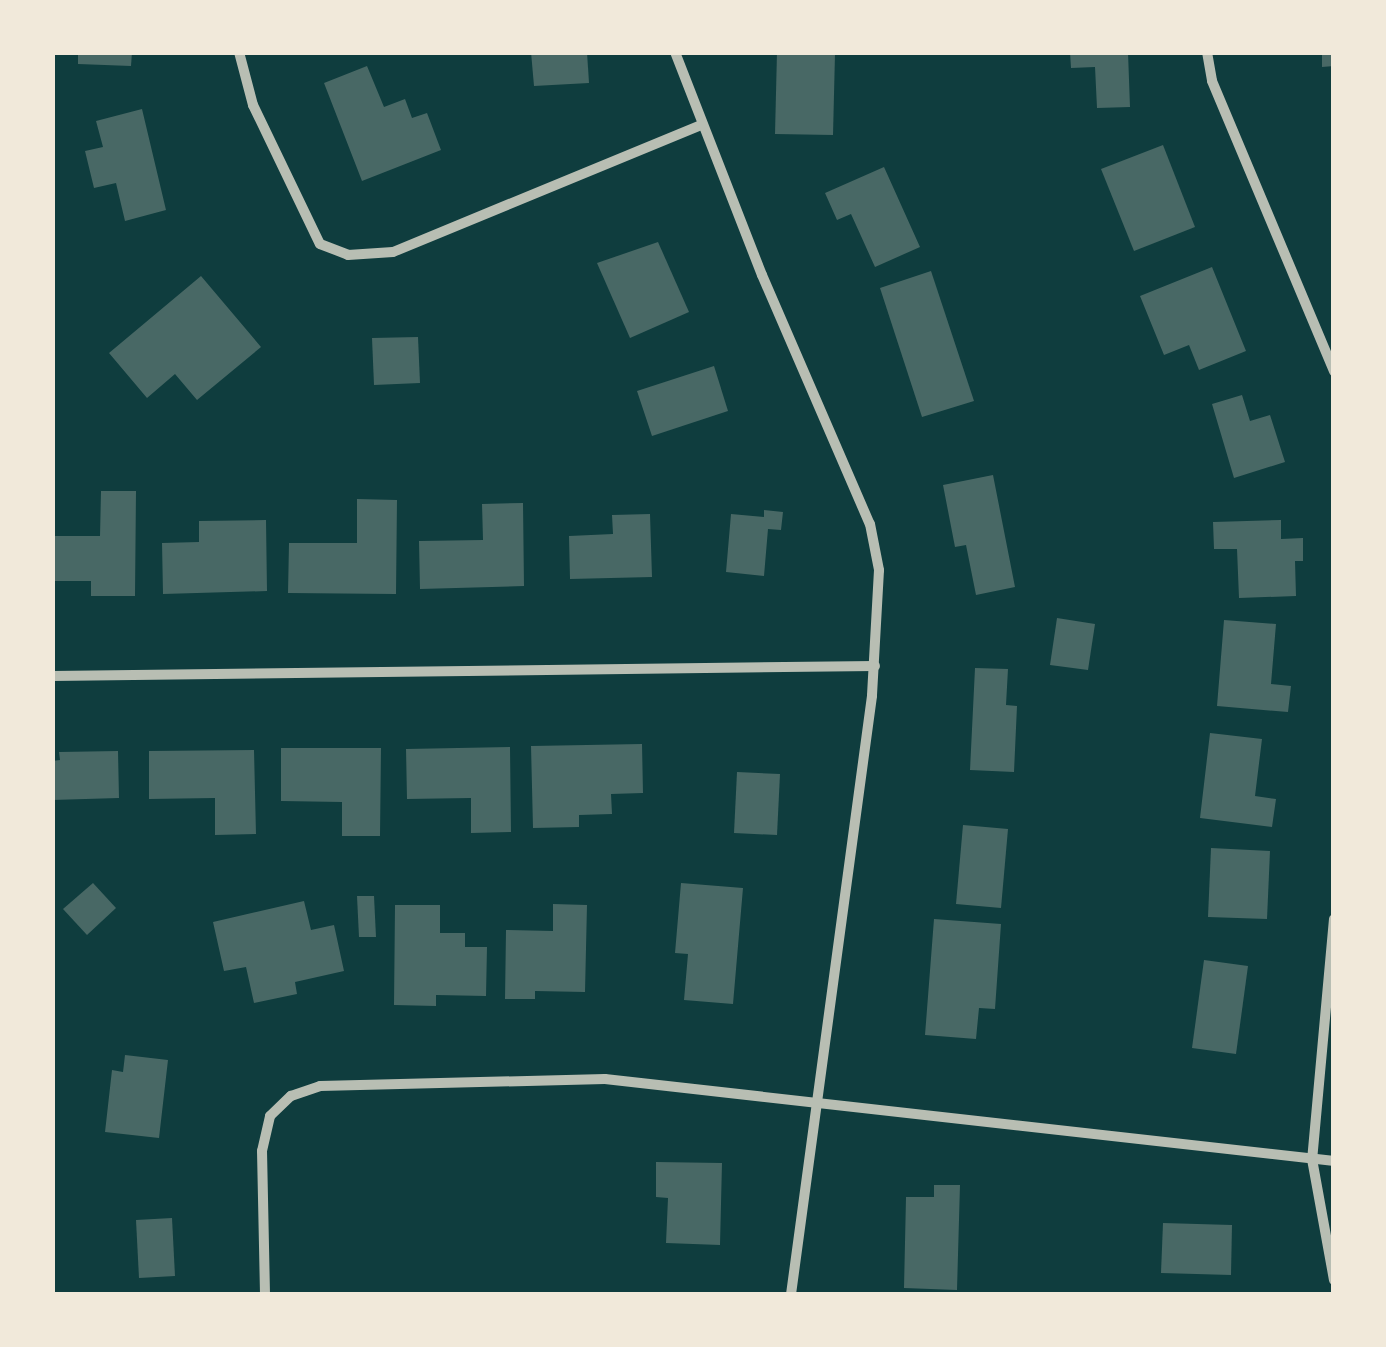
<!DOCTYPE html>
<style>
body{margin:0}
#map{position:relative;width:1386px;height:1347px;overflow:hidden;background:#0f3d3e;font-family:Montserrat,sans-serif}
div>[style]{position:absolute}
.building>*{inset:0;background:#486865}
.minor>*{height:10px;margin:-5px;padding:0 5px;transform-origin:5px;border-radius:5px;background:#b8beb3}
span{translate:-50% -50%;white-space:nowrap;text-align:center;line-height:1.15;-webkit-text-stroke:8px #f1e9da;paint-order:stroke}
.frame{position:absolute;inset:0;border:55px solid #f1e9da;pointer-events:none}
</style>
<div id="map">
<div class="building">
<i style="clip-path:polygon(78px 52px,132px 52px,131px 66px,78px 64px)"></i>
<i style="clip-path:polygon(531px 52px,587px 52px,589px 83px,534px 86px)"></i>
<i style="clip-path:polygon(777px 52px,835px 54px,833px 135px,775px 134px)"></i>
<i style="clip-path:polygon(1070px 52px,1128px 52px,1130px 107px,1097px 108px,1095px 67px,1071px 68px)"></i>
<i style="clip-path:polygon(1322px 52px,1334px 52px,1334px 66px,1322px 67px)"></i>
<i style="clip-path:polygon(367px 66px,384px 107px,405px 99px,412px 118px,427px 113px,441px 150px,362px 181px,324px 83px)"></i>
<i style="clip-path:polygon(142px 109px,166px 210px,125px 221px,116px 183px,94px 188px,85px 151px,103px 147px,96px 121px)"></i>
<i style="clip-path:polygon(1163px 145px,1195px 227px,1134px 251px,1101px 169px)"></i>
<i style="clip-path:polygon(884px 167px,920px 247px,875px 267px,851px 214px,837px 220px,825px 193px)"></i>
<i style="clip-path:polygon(658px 242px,689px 312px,630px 338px,597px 263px)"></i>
<i style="clip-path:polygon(1212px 267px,1246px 351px,1199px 370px,1189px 345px,1164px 355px,1140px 296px)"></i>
<i style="clip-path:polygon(931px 271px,974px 401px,922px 417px,880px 288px)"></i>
<i style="clip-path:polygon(201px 276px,261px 347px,197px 400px,175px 374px,147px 398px,109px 353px)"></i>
<i style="clip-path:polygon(418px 337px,420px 383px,374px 385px,372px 338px)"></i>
<i style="clip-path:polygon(714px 366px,728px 411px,652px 436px,637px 391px)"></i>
<i style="clip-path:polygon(1242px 395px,1250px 421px,1270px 415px,1285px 462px,1234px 478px,1212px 404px)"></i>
<i style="clip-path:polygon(993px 475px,1015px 587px,976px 595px,966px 545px,955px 547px,943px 485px)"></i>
<i style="clip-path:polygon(101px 491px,136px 491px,135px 596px,91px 596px,91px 581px,52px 581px,52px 536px,100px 536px)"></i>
<i style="clip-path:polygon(357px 499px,397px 500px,396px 594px,288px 593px,289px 543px,357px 543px)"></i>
<i style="clip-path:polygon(523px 503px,524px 586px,420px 589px,419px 541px,483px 540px,482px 504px)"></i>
<i style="clip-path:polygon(764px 510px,783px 512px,781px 530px,768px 529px,764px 576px,726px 572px,731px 514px,764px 517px)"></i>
<i style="clip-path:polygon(650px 514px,652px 577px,570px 579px,569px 536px,613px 534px,612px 515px)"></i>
<i style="clip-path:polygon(266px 520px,267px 591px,163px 594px,162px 543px,199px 542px,199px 521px)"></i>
<i style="clip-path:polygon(1281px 520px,1281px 539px,1303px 538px,1303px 561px,1295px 561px,1296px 596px,1239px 598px,1237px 549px,1214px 549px,1213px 522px)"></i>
<i style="clip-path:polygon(1057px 618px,1095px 624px,1088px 670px,1050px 665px)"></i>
<i style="clip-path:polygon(1224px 620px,1276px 624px,1271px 684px,1291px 686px,1288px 712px,1217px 706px)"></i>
<i style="clip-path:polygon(975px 668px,1008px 669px,1006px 705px,1017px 706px,1014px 772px,970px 770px)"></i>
<i style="clip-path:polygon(1210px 733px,1262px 739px,1255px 796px,1276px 799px,1272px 827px,1200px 818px)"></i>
<i style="clip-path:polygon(642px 744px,643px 793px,611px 794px,612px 814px,579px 815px,579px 827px,533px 828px,531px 746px)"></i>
<i style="clip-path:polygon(510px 747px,511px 832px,471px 833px,471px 798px,407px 799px,406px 749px)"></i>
<i style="clip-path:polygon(281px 748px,381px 748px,380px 836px,342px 836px,342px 802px,281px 801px)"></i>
<i style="clip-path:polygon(254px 750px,256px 834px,215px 835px,215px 798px,149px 799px,149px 751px)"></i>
<i style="clip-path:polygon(118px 751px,119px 798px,52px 800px,52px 761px,60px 760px,59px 752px)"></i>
<i style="clip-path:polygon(737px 772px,780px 774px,777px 835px,734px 833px)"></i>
<i style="clip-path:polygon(963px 825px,1008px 829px,1001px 908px,956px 904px)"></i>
<i style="clip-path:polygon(1211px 848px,1270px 851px,1267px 919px,1208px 917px)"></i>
<i style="clip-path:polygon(93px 883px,116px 908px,87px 935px,63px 909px)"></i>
<i style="clip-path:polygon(681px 883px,743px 888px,733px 1004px,684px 1000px,688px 954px,675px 953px)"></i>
<i style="clip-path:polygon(357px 896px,374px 896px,376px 937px,359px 937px)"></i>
<i style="clip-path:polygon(304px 901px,311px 930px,334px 925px,344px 971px,295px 982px,297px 994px,254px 1003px,246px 967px,224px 971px,213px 922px)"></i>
<i style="clip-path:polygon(553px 904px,587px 905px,585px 992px,535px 991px,535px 999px,505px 999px,506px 930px,553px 931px)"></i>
<i style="clip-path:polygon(395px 905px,440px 905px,440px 933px,465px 933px,465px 947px,487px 947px,486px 996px,436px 995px,436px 1006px,394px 1005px)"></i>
<i style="clip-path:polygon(934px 919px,1001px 924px,995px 1009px,979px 1008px,976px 1039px,925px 1035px)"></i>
<i style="clip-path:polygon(1204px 960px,1248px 966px,1236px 1054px,1192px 1048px)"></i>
<i style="clip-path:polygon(125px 1055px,168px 1060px,159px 1138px,105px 1132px,112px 1070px,123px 1072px)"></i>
<i style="clip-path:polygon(656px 1162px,722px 1163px,720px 1245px,666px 1243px,668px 1198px,656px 1197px)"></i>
<i style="clip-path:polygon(934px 1185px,960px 1185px,957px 1290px,904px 1288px,906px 1197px,934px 1197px)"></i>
<i style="clip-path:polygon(172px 1218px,175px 1276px,139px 1278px,136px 1220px)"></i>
<i style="clip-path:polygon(1163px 1223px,1232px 1225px,1231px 1275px,1161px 1273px)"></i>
</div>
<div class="minor">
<i style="left:239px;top:52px;width:55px;rotate:75.2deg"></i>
<i style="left:253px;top:105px;width:154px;rotate:64.3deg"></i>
<i style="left:320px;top:244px;width:30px;rotate:21deg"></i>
<i style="left:348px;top:255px;width:45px;rotate:-3.8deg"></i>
<i style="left:393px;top:252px;width:333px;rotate:-22.4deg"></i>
<i style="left:675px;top:52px;width:239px;rotate:68.7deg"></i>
<i style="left:762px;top:275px;width:271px;rotate:66.6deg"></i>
<i style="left:870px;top:524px;width:47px;rotate:78.9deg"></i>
<i style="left:879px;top:570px;width:126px;rotate:93.2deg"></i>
<i style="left:872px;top:696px;width:603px;rotate:97.71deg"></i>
<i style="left:1207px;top:52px;width:29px;rotate:80deg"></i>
<i style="left:1212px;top:81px;width:315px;rotate:67.2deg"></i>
<i style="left:52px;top:676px;width:823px;rotate:-0.7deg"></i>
<i style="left:1334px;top:919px;width:241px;rotate:95.2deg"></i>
<i style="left:1312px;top:1159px;width:123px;rotate:79.7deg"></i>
<i style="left:265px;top:1294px;width:143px;rotate:-91.2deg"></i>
<i style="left:262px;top:1151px;width:36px;rotate:-77deg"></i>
<i style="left:270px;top:1116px;width:29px;rotate:-44deg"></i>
<i style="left:291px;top:1096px;width:31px;rotate:-19deg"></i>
<i style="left:320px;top:1086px;width:285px;rotate:-1.4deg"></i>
<i style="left:605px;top:1079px;width:734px;rotate:6.42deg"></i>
</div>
<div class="frame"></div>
</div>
